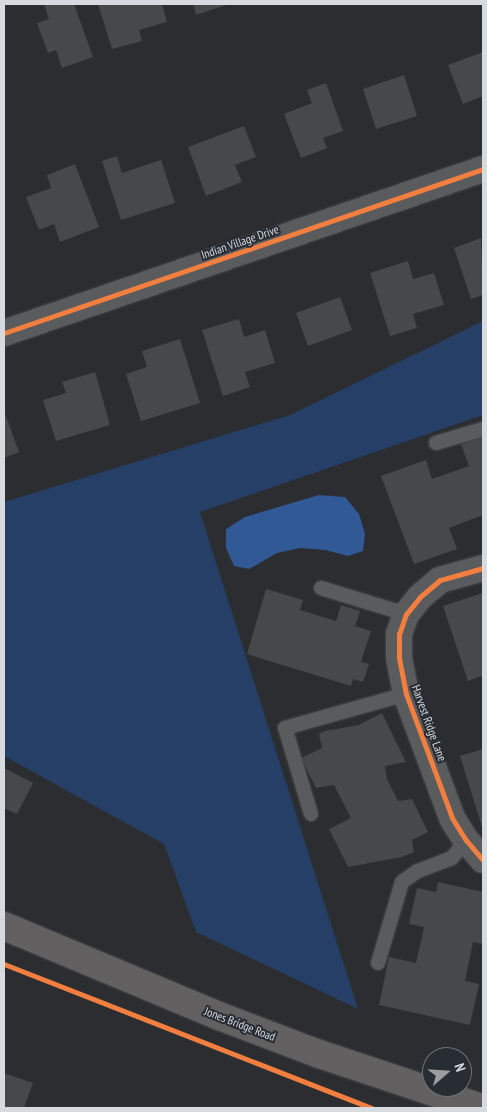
<!DOCTYPE html>
<style>
body{margin:0}
#map{position:relative;width:487px;height:1112px;overflow:hidden;background:#2b2d30;font-family:"PT Sans Narrow",sans-serif}
div>[style]{position:absolute}
.green>*{inset:0;background:#253f66}
.water>*{inset:0;background:#315995}
.building>*{inset:0;background:#47484a}
.roads{filter:drop-shadow(0 0 1px #47494b) drop-shadow(0 0 1px #47494b)}
.service>*{height:14px;margin:-7px;padding:0 7px;transform-origin:7px;border-radius:7px;background:#595b5d}
.minor>*{height:26px;margin:-13px;padding:0 13px;transform-origin:13px;border-radius:13px;background:#595b5d}
.secondary>*{height:28px;margin:-14px;padding:0 14px;transform-origin:14px;border-radius:14px;background:#626061}
.cycleway>*{height:5px;margin:-2.5px;padding:0 2.5px;transform-origin:2.5px;border-radius:2.5px;background:#f27e40}
span{translate:-50% -50%;white-space:nowrap;text-align:center;line-height:1.15;-webkit-text-stroke:4px #282c33;paint-order:stroke}
.street-label{font-size:12px;color:#d7dade}
.frame{position:absolute;inset:0;border:5px solid #d7dade;pointer-events:none}
.north{position:absolute;left:422px;top:1047px;width:50px;height:50px;box-sizing:border-box;background:#282c33;border:1px solid #6e7277;border-radius:50%;rotate:71deg;font-size:14px;font-weight:700;line-height:20px;text-align:center;color:#d7dade}
.north::after{content:'';display:block;margin:auto;width:18px;height:22px;background:#9b9da1;clip-path:polygon(50% 0,100% 100%,50% 72%,0 100%)}
</style>
<div id="map">
<div class="green">
<i style="clip-path:polygon(483px 321px,483px 415px,200px 512px,358px 1009px,196px 932px,164px 844px,4px 756px,4px 502px,290px 415px)"></i>
</div>
<div class="water">
<i style="clip-path:polygon(319px 495px,345px 497px,359px 514px,365px 534px,363px 551px,348px 556px,325px 550px,300px 548px,277px 553px,249px 569px,234px 566px,226px 548px,226px 529px,245px 517px)"></i>
</div>
<div class="building">
<i style="clip-path:polygon(44px 4px,74px 4px,93px 57px,62px 68px,56px 50px,48px 53px,37px 23px,49px 19px)"></i>
<i style="clip-path:polygon(98px 4px,162px 4px,167px 22px,139px 30px,142px 41px,112px 49px)"></i>
<i style="clip-path:polygon(193px 4px,229px 4px,196px 15px)"></i>
<i style="clip-path:polygon(483px 52px,483px 96px,463px 104px,448px 65px)"></i>
<i style="clip-path:polygon(404px 75px,417px 116px,376px 129px,363px 89px)"></i>
<i style="clip-path:polygon(326px 83px,343px 131px,323px 138px,327px 148px,301px 158px,284px 114px,312px 103px,307px 90px)"></i>
<i style="clip-path:polygon(244px 126px,256px 157px,235px 165px,242px 182px,206px 196px,188px 147px)"></i>
<i style="clip-path:polygon(117px 156px,122px 173px,161px 160px,175px 203px,121px 220px,102px 161px)"></i>
<i style="clip-path:polygon(75px 164px,99px 227px,60px 242px,54px 224px,39px 230px,26px 197px,51px 188px,47px 175px)"></i>
<i style="clip-path:polygon(481px 238px,483px 295px,471px 299px,454px 248px)"></i>
<i style="clip-path:polygon(408px 261px,413px 279px,434px 273px,444px 305px,413px 314px,417px 328px,390px 336px,370px 273px)"></i>
<i style="clip-path:polygon(340px 297px,352px 330px,308px 346px,296px 313px)"></i>
<i style="clip-path:polygon(239px 319px,244px 337px,265px 330px,275px 363px,245px 372px,250px 387px,223px 396px,202px 330px)"></i>
<i style="clip-path:polygon(180px 339px,200px 403px,141px 421px,126px 374px,147px 367px,142px 351px)"></i>
<i style="clip-path:polygon(95px 372px,110px 425px,56px 441px,43px 400px,66px 393px,62px 382px)"></i>
<i style="clip-path:polygon(4px 411px,19px 452px,4px 458px)"></i>
<i style="clip-path:polygon(483px 436px,483px 515px,449px 528px,457px 549px,414px 564px,381px 476px,426px 460px,432px 479px,469px 466px,461px 444px)"></i>
<i style="clip-path:polygon(266px 589px,303px 600px,300px 610px,336px 621px,341px 605px,360px 611px,355px 626px,371px 631px,361px 662px,369px 664px,363px 682px,353px 679px,351px 686px,247px 654px)"></i>
<i style="clip-path:polygon(483px 593px,483px 682px,481px 676px,468px 681px,443px 606px)"></i>
<i style="clip-path:polygon(382px 713px,406px 762px,385px 766px,387px 779px,398px 801px,412px 799px,428px 832px,412px 840px,414px 852px,402px 857px,348px 867px,329px 829px,351px 818px,334px 785px,316px 788px,301px 758px,322px 748px,319px 734px,325px 731px,359px 725px)"></i>
<i style="clip-path:polygon(483px 749px,483px 830px,460px 756px)"></i>
<i style="clip-path:polygon(4px 768px,33px 783px,17px 814px,4px 808px)"></i>
<i style="clip-path:polygon(438px 882px,483px 892px,483px 944px,473px 942px,465px 981px,479px 984px,470px 1025px,379px 1005px,389px 957px,416px 963px,424px 927px,409px 924px,417px 888px,436px 892px)"></i>
<i style="clip-path:polygon(4px 1073px,33px 1083px,24px 1108px,4px 1108px)"></i>
</div>
<div class="roads">
<div class="service">
<i style="left:436px;top:443px;width:49px;rotate:-16.6deg"></i>
<i style="left:321px;top:588px;width:89px;rotate:17deg"></i>
<i style="left:311px;top:814px;width:90px;rotate:-106.8deg"></i>
<i style="left:285px;top:728px;width:126px;rotate:-15.7deg"></i>
<i style="left:378px;top:963px;width:84px;rotate:-73.5deg"></i>
<i style="left:402px;top:882px;width:19px;rotate:-35deg"></i>
<i style="left:418px;top:871px;width:36px;rotate:-21deg"></i>
<i style="left:452px;top:858px;width:23px;rotate:-52deg"></i>
</div>
<div class="minor">
<i style="left:4px;top:333px;width:506px;rotate:-18.9deg"></i>
<i style="left:483px;top:568px;width:45px;rotate:164.4deg"></i>
<i style="left:440px;top:580px;width:26px;rotate:140deg"></i>
<i style="left:420px;top:597px;width:22px;rotate:129deg"></i>
<i style="left:406px;top:614px;width:21px;rotate:109deg"></i>
<i style="left:399px;top:634px;width:24px;rotate:90deg"></i>
<i style="left:399px;top:658px;width:37px;rotate:79deg"></i>
<i style="left:406px;top:694px;width:132px;rotate:69.6deg"></i>
<i style="left:452px;top:818px;width:26px;rotate:58deg"></i>
<i style="left:466px;top:840px;width:26px;rotate:50deg"></i>
</div>
<div class="secondary">
<i style="left:4px;top:926px;width:233px;rotate:22.7deg"></i>
<i style="left:219px;top:1016px;width:107px;rotate:20.8deg"></i>
<i style="left:319px;top:1054px;width:171px;rotate:18.4deg"></i>
</div>
</div>
<div class="cycleway">
<i style="left:4px;top:333px;width:506px;rotate:-18.9deg"></i>
<i style="left:483px;top:568px;width:45px;rotate:164.4deg"></i>
<i style="left:440px;top:580px;width:26px;rotate:140deg"></i>
<i style="left:420px;top:597px;width:22px;rotate:129deg"></i>
<i style="left:406px;top:614px;width:21px;rotate:109deg"></i>
<i style="left:399px;top:634px;width:24px;rotate:90deg"></i>
<i style="left:399px;top:658px;width:37px;rotate:79deg"></i>
<i style="left:406px;top:694px;width:132px;rotate:69.6deg"></i>
<i style="left:452px;top:818px;width:26px;rotate:58deg"></i>
<i style="left:466px;top:840px;width:26px;rotate:50deg"></i>
<i style="left:4px;top:964px;width:395px;rotate:21.4deg"></i>
</div>
<div class="street-label">
<span style="left:240px;top:242px;rotate:-19deg">Indian Village Drive</span>
<span style="left:429px;top:723px;rotate:70deg">Harvest Ridge Lane</span>
<span style="left:240px;top:1024px;rotate:21deg">Jones Bridge Road</span>
</div>
<div class="frame"></div>
<div class="north">N</div>
</div>
